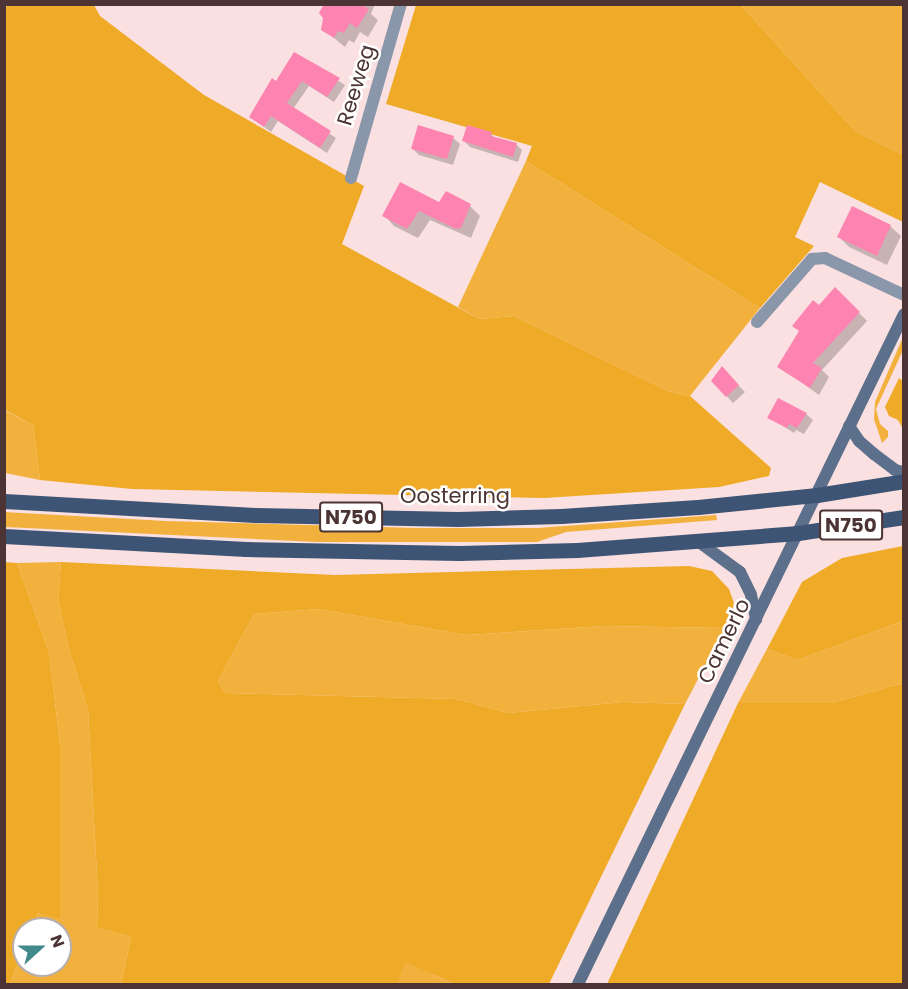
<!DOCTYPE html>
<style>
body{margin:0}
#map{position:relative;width:908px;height:989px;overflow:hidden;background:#fae0e0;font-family:Poppins,sans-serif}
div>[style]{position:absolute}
.green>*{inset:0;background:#f2b13d}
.forest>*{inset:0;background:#efab27}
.shadow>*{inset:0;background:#0003}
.building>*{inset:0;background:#fd84b1}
.minor>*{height:12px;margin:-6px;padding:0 6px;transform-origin:6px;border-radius:6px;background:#8a97aa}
.secondary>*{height:12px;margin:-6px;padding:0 6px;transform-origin:6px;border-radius:6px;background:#5d708b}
.primary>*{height:15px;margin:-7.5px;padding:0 7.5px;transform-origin:7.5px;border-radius:7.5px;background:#3e5475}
span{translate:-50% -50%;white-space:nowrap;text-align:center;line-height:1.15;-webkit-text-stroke:5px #fff;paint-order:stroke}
.shield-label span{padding:2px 4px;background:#fff;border:2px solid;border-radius:4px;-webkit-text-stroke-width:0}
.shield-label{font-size:20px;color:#4c3434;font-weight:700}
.street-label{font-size:21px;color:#4c3434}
.frame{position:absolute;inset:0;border:6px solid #4c3434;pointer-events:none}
.north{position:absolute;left:12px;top:917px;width:60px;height:60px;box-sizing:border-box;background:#fff;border:2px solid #b7aeae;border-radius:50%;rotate:69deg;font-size:16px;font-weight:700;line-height:24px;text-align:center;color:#4c3434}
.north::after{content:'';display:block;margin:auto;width:21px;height:27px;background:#41898b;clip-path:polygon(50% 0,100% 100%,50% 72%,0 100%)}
</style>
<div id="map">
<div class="green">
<i style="clip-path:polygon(741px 5px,903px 5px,903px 155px,855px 131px)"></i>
<i style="clip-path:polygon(526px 161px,760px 308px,690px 396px,668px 391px,514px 316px,479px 319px,458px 307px)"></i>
<i style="clip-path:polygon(903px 337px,903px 350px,876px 409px,880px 424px,888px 431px,888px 437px,882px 443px,874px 419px,875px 402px)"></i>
<i style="clip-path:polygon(4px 410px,33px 425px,40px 480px,5px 473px)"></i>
<i style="clip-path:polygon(4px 512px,166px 521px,417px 528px,537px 528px,716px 515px,717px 520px,566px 532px,537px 542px,316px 542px,5px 527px)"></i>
<i style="clip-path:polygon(61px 562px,58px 600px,69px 649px,88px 710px,98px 894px,97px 928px,131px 937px,121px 984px,10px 984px,24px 946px,24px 965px,60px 965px,60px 929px,30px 929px,36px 913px,60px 918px,60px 744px,49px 652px,17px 563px)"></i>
<i style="clip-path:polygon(318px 609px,466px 635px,605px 626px,725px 628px,685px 704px,623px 702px,509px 713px,456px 699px,225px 693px,218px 681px,254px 614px)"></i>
<i style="clip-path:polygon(903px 621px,903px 683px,832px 703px,738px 703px,767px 649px,798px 660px)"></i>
<i style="clip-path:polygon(405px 961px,440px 978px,454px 984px,396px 984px)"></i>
</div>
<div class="forest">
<i style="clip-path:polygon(8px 5px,94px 5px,100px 16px,204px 95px,364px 186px,342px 244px,479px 319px,514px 316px,668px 391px,690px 396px,771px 468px,769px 476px,719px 487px,544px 498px,132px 489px,40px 480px,33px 425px,5px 410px,4px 10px)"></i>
<i style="clip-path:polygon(416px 5px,741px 5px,855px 131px,903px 155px,903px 222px,820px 182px,795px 237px,814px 246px,760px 308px,526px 161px,532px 146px,386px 104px)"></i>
<i style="clip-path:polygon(899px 378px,903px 381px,903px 429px,898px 420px,889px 416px,885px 407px)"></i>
<i style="clip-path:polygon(903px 546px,903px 621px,798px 660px,767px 649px,802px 582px,842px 558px)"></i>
<i style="clip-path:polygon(4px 562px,17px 563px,49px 652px,60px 744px,60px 919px,37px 913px,30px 929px,24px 929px,24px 946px,10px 984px,4px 984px)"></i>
<i style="clip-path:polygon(61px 562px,335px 575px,689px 566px,712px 571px,729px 589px,734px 603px,731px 618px,725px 628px,605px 626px,466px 635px,318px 609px,254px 614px,218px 681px,225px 693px,456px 699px,509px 713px,623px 702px,685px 704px,549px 984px,454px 984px,405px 962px,397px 984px,121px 984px,131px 937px,97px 928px,98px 894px,88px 710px,69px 649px,58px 600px)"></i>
<i style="clip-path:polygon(903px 683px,903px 984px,607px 984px,738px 703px,832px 703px)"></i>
</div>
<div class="shadow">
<i style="clip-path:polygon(325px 4px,375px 4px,371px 14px,378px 20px,368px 37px,360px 32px,354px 43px,349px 40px,345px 47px,323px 29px)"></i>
<i style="clip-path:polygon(295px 54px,345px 85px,334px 102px,309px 86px,293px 109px,336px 138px,327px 153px,278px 121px,271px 132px,251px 117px)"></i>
<i style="clip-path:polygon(491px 134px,496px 139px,516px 144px,522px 150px,518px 162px,470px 147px,464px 141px)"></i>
<i style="clip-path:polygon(453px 138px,460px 144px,453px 165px,419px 155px,413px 149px)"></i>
<i style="clip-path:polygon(440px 204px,470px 206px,480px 216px,471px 238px,430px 220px,418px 238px,394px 226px,384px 215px)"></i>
<i style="clip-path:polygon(890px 226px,901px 236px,887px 265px,849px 247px,839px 237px)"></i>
<i style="clip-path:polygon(835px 289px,867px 321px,822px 370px,829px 377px,819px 395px,779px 366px,819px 307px)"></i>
<i style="clip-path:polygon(722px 369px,745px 392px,733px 403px,713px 381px)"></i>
<i style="clip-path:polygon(806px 414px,813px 420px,804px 434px,796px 430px,794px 433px,769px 417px)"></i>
</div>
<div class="building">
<i style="clip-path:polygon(324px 4px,360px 4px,369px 9px,357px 28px,350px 23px,344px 33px,338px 31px,334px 38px,321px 30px,323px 18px,319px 13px)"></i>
<i style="clip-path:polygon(294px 52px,340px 78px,327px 97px,302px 81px,287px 103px,331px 131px,320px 148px,271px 116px,264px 127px,249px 117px,272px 78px,276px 81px)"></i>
<i style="clip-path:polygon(418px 125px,454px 136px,447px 159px,411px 149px)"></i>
<i style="clip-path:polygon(467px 125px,492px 132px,491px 136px,517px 143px,513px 157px,462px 141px)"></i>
<i style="clip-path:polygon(400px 182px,439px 202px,446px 191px,471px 204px,461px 228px,456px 229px,419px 211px,407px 229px,382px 216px)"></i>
<i style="clip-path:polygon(852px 206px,891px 225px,877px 256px,837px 237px)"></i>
<i style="clip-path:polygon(835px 287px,860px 312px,813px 363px,822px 368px,810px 388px,777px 367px,799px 331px,792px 326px,813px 300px,819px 305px)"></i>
<i style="clip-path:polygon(722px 366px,739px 385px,726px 397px,711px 381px)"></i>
<i style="clip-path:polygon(778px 398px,807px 413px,797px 428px,789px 424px,787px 428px,767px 418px)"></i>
</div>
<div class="minor">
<i style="left:351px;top:178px;width:181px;rotate:-74deg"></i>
<i style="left:757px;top:322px;width:84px;rotate:-48.9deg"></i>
<i style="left:812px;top:259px;width:13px;rotate:-4deg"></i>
<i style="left:825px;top:258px;width:87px;rotate:25.1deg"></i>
</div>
<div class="secondary">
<i style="left:849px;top:426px;width:18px;rotate:56deg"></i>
<i style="left:859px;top:441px;width:20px;rotate:41deg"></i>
<i style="left:874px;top:454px;width:26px;rotate:37deg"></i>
<i style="left:895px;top:470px;width:9px;rotate:13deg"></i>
<i style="left:699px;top:542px;width:51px;rotate:36.2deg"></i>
<i style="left:740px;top:572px;width:25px;rotate:64deg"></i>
<i style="left:751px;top:595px;width:25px;rotate:78deg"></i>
<i style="left:578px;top:984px;width:745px;rotate:-64.05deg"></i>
</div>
<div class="primary">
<i style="left:4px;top:501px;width:251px;rotate:3.2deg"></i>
<i style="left:255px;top:515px;width:203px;rotate:1.1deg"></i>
<i style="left:458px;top:519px;width:103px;rotate:-1.7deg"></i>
<i style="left:561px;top:516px;width:137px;rotate:-3.8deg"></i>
<i style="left:698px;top:507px;width:120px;rotate:-5.8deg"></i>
<i style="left:817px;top:495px;width:88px;rotate:-9.1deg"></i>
<i style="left:4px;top:536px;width:242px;rotate:3.1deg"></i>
<i style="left:246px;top:549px;width:213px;rotate:1.1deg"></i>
<i style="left:459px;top:553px;width:118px;rotate:-1.5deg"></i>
<i style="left:577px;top:550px;width:222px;rotate:-4.4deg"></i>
<i style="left:798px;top:533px;width:107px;rotate:-8.6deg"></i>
</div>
<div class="shield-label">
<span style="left:351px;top:517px">N750</span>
<span style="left:851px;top:525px">N750</span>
</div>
<div class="street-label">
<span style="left:356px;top:85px;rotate:-73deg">Reeweg</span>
<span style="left:455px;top:496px">Oosterring</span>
<span style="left:724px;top:641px;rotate:-64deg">Camerlo</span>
</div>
<div class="frame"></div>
<div class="north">N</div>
</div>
